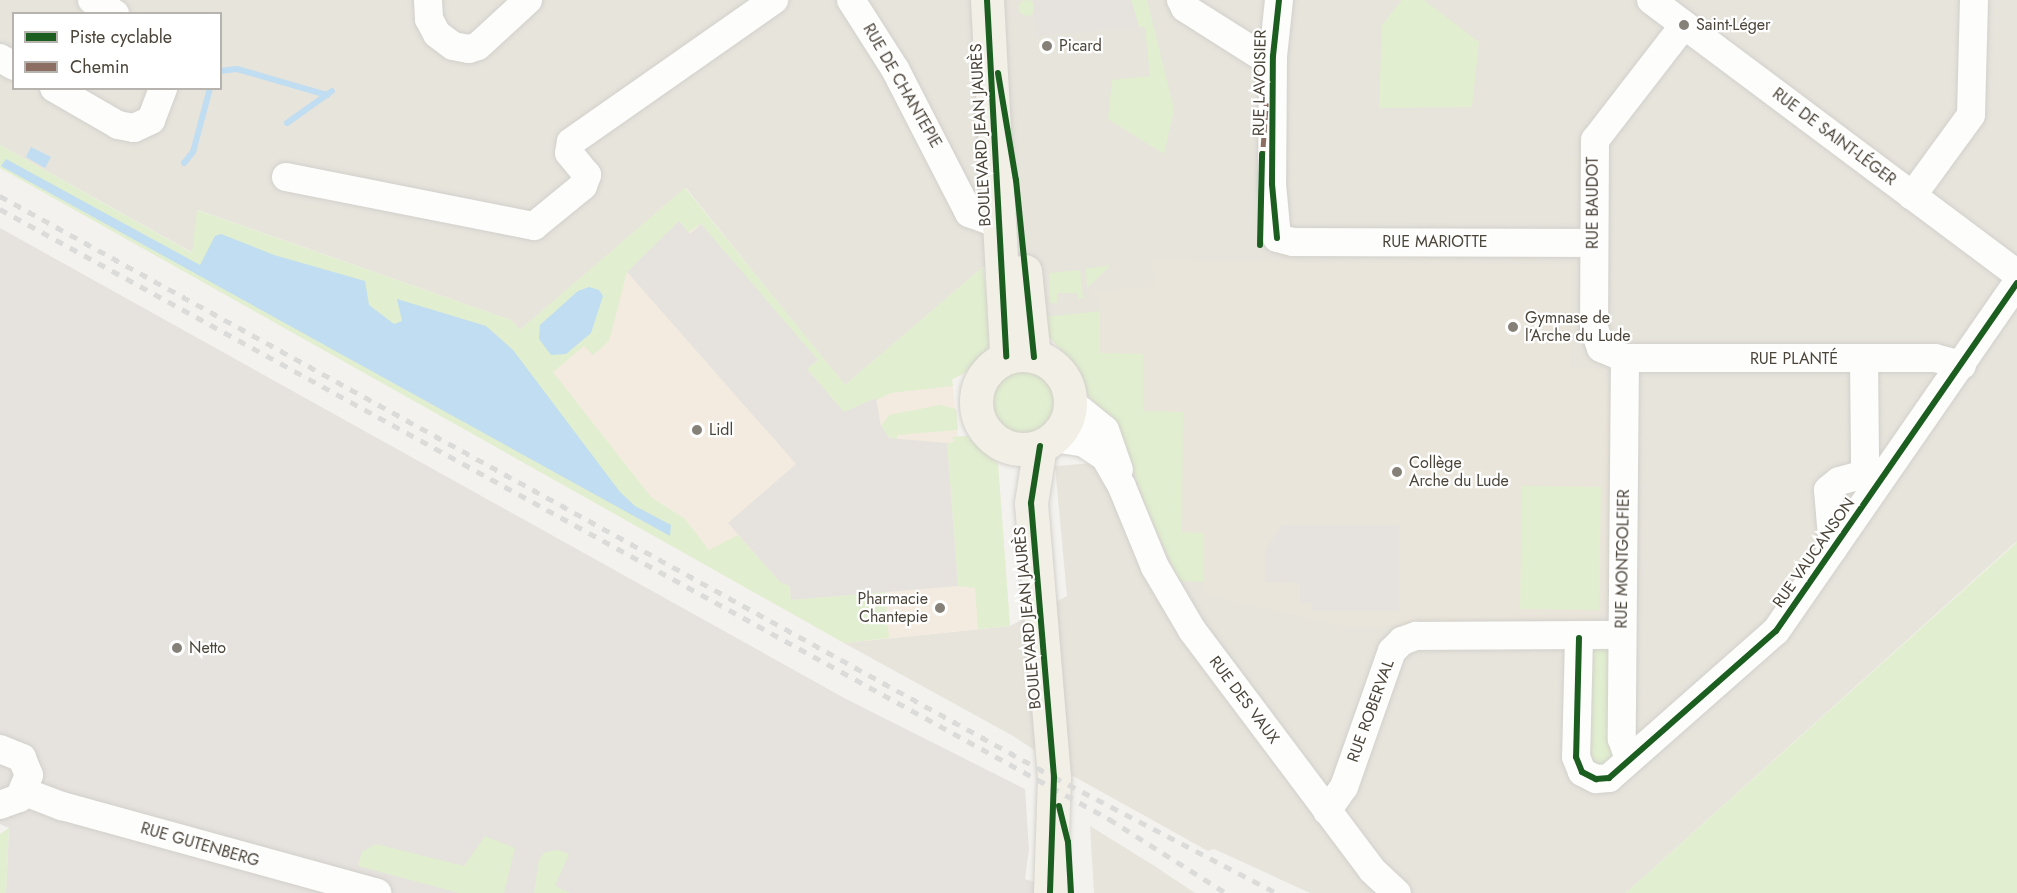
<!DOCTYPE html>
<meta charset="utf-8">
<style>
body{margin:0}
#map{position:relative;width:2017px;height:893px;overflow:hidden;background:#f4f2ee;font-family:Jost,sans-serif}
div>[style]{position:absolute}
.residential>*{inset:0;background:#e7e4dc}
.commercial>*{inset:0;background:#f3ebdf}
.industrial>*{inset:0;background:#e6e2de}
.education>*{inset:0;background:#eae5da}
.green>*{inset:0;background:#e1eecf}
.round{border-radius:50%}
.parking>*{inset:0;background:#e6e3df}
.water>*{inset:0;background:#c0ddf1}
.stream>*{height:6px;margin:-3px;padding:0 3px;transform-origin:3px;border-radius:3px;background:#c0ddf1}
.roads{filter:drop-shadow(0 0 2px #d2d0cb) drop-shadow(0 0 2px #d2d0cb)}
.minor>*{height:28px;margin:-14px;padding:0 14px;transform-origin:14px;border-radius:14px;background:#fdfdfc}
.major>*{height:33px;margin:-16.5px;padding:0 16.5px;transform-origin:16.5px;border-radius:16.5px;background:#f2efe6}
.major>.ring{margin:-16.5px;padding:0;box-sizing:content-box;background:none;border:33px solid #f2efe6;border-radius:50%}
.rail>*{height:4.5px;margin-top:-2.25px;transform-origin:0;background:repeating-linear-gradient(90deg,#dbdbda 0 8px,transparent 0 16px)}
.quiet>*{height:4.5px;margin-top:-2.25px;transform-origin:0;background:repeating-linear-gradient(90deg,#8d6e63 0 9px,transparent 0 13.5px)}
.cycleway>*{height:6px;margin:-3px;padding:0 3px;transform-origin:3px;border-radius:3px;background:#1b5e20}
.dots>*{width:16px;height:16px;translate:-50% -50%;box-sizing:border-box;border:3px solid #fff;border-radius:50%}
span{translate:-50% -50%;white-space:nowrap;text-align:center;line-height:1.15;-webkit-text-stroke:4.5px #fff;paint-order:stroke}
.poi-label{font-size:16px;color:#4b4439}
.left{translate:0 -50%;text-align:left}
.right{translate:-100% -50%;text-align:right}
.street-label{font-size:16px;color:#4b4439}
.legend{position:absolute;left:12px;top:12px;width:210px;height:78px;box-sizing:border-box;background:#fff;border:2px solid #b7b4b0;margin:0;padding:8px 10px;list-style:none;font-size:18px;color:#4b4439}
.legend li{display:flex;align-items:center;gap:12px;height:30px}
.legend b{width:30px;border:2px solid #b7b4b0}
</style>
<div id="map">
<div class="residential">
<i style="clip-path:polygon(evenodd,0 0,2017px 0,2017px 541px,1626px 893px,1310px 893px,1214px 849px,1208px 851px,1073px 776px,1013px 736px,844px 643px,1010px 626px,1067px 596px,1055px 466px,1093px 463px,1102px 411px,1088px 395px,1077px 368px,1045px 332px,1039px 259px,983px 267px,845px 386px,686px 188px,520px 330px,511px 320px,198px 210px,193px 253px,0 145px,0 0,14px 14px,220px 14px,220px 88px,14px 88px,14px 14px)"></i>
<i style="clip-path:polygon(1090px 826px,1153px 865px,1195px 893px,1094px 893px)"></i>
</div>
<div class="commercial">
<i style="clip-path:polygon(685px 188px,845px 385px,983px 267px,987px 349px,965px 373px,952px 380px,958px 436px,967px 436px,998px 464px,1010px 626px,844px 643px,733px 580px,685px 519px,651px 497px,520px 330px)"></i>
</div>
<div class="industrial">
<i style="clip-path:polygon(0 228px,846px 699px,1025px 789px,1029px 849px,1025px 879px,1070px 893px,6px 893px,9px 828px,0 824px)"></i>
</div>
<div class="education">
<i style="clip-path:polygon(1151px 261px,1571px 265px,1570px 368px,1595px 368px,1613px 386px,1610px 606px,1591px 624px,1344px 626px,1203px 594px,1204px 533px,1182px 532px,1183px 413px,1143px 411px,1143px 354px,1100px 353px,1101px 297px,1092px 297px,1092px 292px,1157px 286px)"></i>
</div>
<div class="green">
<i class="round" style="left:1019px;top:0;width:16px;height:16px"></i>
<i style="clip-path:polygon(1131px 0,1147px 0,1174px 109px,1164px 154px,1108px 119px,1112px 80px,1150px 76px,1145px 27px,1139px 27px)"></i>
<i style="clip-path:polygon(1402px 0,1424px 0,1479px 42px,1472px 107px,1379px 108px,1382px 25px)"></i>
<i style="clip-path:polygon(0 145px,192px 253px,197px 210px,511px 320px,520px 330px,685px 188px,845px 385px,983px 267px,992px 342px,987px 349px,965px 373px,952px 379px,953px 386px,891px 393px,849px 413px,844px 412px,807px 369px,817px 361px,701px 224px,627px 272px,609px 341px,593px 355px,584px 346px,553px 372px,651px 497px,685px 519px,709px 550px,738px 535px,780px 582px,790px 586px,791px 600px,885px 592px,889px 638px,844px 643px,0 168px)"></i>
<i style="clip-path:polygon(1111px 265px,1087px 288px,1086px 269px)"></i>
<i style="clip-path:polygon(1080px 270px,1083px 298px,1078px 298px,1078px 293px,1057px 293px,1057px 303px,1050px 303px,1049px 273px)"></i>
<i style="clip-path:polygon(1100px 311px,1100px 353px,1143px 354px,1143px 411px,1183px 412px,1182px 532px,1204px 533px,1203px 582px,1180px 581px,1148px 512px,1119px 429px,1088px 395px,1077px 368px,1045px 332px,1044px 317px)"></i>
<i class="round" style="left:986px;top:366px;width:74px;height:74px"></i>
<i style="clip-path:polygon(940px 405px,956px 409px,958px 430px,897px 435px,897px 441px,884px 434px,881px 426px,889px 415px)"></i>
<i style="clip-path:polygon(967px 436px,998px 464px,1010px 626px,978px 629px,975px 588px,958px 586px,947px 443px,955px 442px,952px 437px)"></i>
<i style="clip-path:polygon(1522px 486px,1601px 487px,1599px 610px,1520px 609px)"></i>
<i style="clip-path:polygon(2017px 541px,2017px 893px,1626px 893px,2015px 544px)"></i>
<i style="clip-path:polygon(1589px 647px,1609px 647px,1614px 755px,1612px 763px,1600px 767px,1586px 760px)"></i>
<i style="clip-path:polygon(9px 828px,6px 893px,0 893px,0 834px)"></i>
<i style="clip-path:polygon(485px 836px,515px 848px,504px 893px,459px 893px,358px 866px,362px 852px,376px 844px,464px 866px)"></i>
<i style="clip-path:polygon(558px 850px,569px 854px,555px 886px,571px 893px,534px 893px,539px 859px,545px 852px)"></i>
</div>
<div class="parking">
<i style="clip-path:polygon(1033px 0,1131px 0,1139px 27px,1036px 36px)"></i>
<i style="clip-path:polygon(679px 221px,690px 234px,701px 224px,818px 360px,807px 369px,844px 412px,876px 398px,881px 426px,889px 438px,947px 443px,958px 586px,791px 600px,790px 586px,780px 582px,728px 523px,796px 464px,627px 272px)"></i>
<i style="clip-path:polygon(1282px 525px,1399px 525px,1399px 611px,1312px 611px,1312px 603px,1300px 603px,1300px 583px,1265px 582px,1265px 550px)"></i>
<i style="clip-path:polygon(247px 566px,292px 575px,245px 783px,230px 779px,226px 831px,197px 823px,200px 812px,181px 801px,167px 804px,164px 814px,103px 789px,47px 753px,17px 723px,25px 681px,35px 682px,47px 619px,6px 610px,0 625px,0 588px,66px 600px,64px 616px,75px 618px,67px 661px,125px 671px,127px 659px,223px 678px)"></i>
<i style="clip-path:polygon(688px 649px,691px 675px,599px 893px,571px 893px,555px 886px,572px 848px,598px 859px)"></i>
<i style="clip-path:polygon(664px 865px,677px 870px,668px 893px,652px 893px)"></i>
</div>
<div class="water">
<i style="clip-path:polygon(31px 147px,51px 157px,45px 168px,26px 157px)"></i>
<i style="clip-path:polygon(6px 159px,200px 265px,215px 236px,221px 234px,274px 255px,365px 281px,369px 305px,394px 324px,402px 321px,397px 299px,486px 326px,513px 350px,620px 492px,635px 506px,671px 525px,670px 536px,1px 166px)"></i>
<i style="clip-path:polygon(589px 287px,599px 290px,603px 296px,591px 333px,566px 354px,551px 355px,539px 339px,540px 325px,578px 291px)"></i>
</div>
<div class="stream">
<i style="left:220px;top:71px;width:17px;rotate:-7deg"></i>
<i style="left:237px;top:69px;width:94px;rotate:16.1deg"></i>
<i style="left:287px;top:123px;width:55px;rotate:-35.4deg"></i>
<i style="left:184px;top:163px;width:14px;rotate:-51deg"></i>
<i style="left:193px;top:152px;width:66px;rotate:-75.1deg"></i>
</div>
<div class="roads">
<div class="minor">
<i style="left:92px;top:0;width:27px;rotate:31deg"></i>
<i style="left:428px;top:0;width:19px;rotate:87deg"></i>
<i style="left:429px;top:19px;width:17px;rotate:62deg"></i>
<i style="left:437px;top:34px;width:20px;rotate:37deg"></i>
<i style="left:453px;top:46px;width:16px;rotate:11deg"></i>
<i style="left:469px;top:49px;width:9px;rotate:-18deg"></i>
<i style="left:478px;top:46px;width:68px;rotate:-42.6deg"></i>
<i style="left:851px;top:0;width:82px;rotate:57.5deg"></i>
<i style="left:895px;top:69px;width:162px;rotate:62.8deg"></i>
<i style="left:969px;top:213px;width:33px;rotate:20deg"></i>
<i style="left:1181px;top:0;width:9px;rotate:63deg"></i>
<i style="left:1185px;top:8px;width:90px;rotate:32.3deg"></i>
<i style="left:1261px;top:56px;width:12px"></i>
<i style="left:1279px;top:0;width:56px;rotate:96.1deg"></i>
<i style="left:1273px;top:56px;width:128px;rotate:90.4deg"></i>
<i style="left:1272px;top:184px;width:54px;rotate:84.7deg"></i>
<i style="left:1277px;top:238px;width:16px;rotate:14deg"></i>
<i style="left:1293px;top:242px;width:301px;rotate:0.2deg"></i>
<i style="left:1651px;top:0;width:457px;rotate:36.8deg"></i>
<i style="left:1684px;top:25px;width:145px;rotate:127.7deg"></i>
<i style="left:1595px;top:140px;width:188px;rotate:90.3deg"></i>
<i style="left:1594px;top:328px;width:21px;rotate:71deg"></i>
<i style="left:1601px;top:348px;width:26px;rotate:23deg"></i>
<i style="left:1625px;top:358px;width:310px"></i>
<i style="left:1935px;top:358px;width:28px;rotate:15deg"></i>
<i style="left:0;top:58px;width:16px;rotate:30deg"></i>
<i style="left:54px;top:88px;width:74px;rotate:30deg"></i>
<i style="left:118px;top:125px;width:16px;rotate:11deg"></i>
<i style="left:134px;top:128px;width:19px;rotate:-25deg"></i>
<i style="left:151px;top:120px;width:34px;rotate:-69deg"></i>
<i style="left:286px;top:177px;width:253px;rotate:11.2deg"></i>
<i style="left:534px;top:226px;width:63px;rotate:-39.2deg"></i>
<i style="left:583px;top:186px;width:12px;rotate:-70deg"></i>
<i style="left:587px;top:175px;width:28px;rotate:-129deg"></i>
<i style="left:569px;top:153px;width:11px;rotate:-80deg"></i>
<i style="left:571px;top:142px;width:248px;rotate:-35deg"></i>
<i style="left:1912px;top:196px;width:100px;rotate:-53.9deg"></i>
<i style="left:1971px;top:115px;width:115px;rotate:-88.5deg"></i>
<i style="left:1625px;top:358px;width:381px;rotate:90.5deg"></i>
<i style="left:1622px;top:739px;width:21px;rotate:71deg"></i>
<i style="left:1864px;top:359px;width:102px;rotate:89.4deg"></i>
<i style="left:1865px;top:461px;width:13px;rotate:72deg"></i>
<i style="left:1869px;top:473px;width:13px;rotate:39deg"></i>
<i style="left:1069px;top:401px;width:46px;rotate:38.9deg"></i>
<i style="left:1105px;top:430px;width:42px;rotate:70.7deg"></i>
<i style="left:1054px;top:438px;width:30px;rotate:9deg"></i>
<i style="left:1084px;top:443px;width:25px;rotate:34deg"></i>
<i style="left:1105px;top:457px;width:34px;rotate:60deg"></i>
<i style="left:1122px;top:487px;width:87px;rotate:67.6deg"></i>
<i style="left:1155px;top:567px;width:73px;rotate:59.6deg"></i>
<i style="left:1192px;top:630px;width:300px;rotate:53.1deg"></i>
<i style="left:1372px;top:870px;width:34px;rotate:43deg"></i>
<i style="left:1833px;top:549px;width:59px;rotate:-94.8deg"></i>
<i style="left:1828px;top:490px;width:14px;rotate:-39deg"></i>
<i style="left:1839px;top:481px;width:31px;rotate:-15deg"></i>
<i style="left:1579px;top:638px;width:119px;rotate:91.4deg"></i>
<i style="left:1576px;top:757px;width:16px;rotate:68deg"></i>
<i style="left:1582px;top:772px;width:16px;rotate:27deg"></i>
<i style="left:1596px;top:779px;width:13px;rotate:-4deg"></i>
<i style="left:1609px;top:778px;width:222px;rotate:-41.4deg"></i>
<i style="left:1776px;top:631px;width:423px;rotate:-55.3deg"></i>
<i style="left:0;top:749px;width:24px;rotate:22deg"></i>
<i style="left:22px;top:758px;width:18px;rotate:68deg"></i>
<i style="left:29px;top:775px;width:25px;rotate:113deg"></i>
<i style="left:19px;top:798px;width:20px;rotate:160deg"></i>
<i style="left:25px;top:792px;width:40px;rotate:21deg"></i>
<i style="left:62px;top:806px;width:327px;rotate:15.4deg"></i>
<i style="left:1327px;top:811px;width:29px;rotate:-55deg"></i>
<i style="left:1344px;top:787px;width:144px;rotate:-70.6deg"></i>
<i style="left:1392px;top:651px;width:14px;rotate:-45deg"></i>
<i style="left:1402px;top:641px;width:15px;rotate:-20deg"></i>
<i style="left:1416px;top:636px;width:206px;rotate:-0.3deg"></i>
</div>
<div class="major">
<i style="left:987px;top:0;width:357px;rotate:86.9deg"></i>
<i style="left:1025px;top:271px;width:86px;rotate:84deg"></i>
<i class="ring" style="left:976px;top:355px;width:61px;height:61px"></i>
<i style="left:1040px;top:446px;width:58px;rotate:99deg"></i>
<i style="left:1031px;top:503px;width:275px;rotate:85.2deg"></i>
<i style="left:1054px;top:777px;width:116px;rotate:92deg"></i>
</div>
</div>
<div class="rail">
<i style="left:0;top:196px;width:1204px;rotate:28.87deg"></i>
<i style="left:1054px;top:777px;width:251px;rotate:27.5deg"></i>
<i style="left:0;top:209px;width:1266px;rotate:28.81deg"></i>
<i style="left:1109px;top:819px;width:138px;rotate:32.3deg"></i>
</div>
<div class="quiet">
<i style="left:1262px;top:160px;width:57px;rotate:-86deg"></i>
</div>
<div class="cycleway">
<i style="left:987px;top:0;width:357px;rotate:86.9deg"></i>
<i style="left:998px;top:73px;width:109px;rotate:80.5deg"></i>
<i style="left:1016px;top:180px;width:178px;rotate:84.2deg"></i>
<i style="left:1277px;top:238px;width:54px;rotate:-95.3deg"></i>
<i style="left:1272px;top:184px;width:128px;rotate:-89.6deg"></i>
<i style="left:1273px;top:56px;width:56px;rotate:-83.9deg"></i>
<i style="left:1260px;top:245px;width:91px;rotate:-88.7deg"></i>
<i style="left:1040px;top:446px;width:58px;rotate:99deg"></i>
<i style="left:1031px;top:503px;width:275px;rotate:85.2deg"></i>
<i style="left:1054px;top:777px;width:116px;rotate:92deg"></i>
<i style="left:1579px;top:638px;width:119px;rotate:91.4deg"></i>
<i style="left:1576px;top:757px;width:16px;rotate:68deg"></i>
<i style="left:1582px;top:772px;width:16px;rotate:27deg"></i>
<i style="left:1596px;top:779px;width:13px;rotate:-4deg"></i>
<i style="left:1609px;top:778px;width:222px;rotate:-41.4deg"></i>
<i style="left:1776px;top:631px;width:423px;rotate:-55.3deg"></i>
<i style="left:1059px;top:806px;width:37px;rotate:76deg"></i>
<i style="left:1068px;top:842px;width:51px;rotate:86.6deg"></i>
</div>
<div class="dots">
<i style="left:1684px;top:25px;background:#868178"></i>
<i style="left:1047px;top:46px;background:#868178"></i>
<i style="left:1513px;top:327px;background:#868178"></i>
<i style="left:697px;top:430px;background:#868178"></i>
<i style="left:1397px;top:472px;background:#868178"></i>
<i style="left:940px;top:608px;background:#868178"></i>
<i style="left:177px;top:648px;background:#868178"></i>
</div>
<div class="poi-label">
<span class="left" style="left:1696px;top:25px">Saint-Léger</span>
<span class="left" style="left:1059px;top:46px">Picard</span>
<span class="left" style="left:1525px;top:327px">Gymnase de<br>l’Arche du Lude</span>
<span class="left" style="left:709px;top:430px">Lidl</span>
<span class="left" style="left:1409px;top:472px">Collège<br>Arche du Lude</span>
<span class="right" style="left:928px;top:608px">Pharmacie<br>Chantepie</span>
<span class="left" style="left:189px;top:648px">Netto</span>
</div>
<div class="street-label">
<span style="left:1260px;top:83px;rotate:-89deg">RUE LAVOISIER</span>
<span style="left:902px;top:86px;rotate:60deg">RUE DE CHANTEPIE</span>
<span style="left:981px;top:135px;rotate:-93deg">BOULEVARD JEAN JAURÈS</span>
<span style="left:1834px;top:137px;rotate:37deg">RUE DE SAINT-LÉGER</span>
<span style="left:1593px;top:203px;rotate:-90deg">RUE BAUDOT</span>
<span style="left:1435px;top:242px">RUE MARIOTTE</span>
<span style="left:1794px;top:359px">RUE PLANTÉ</span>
<span style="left:1814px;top:553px;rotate:-55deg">RUE VAUCANSON</span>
<span style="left:1623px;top:559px;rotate:-89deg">RUE MONTGOLFIER</span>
<span style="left:1028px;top:618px;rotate:-95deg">BOULEVARD JEAN JAURÈS</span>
<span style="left:1244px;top:700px;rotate:53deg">RUE DES VAUX</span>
<span style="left:1371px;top:711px;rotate:-70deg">RUE ROBERVAL</span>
<span style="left:200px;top:845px;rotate:16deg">RUE GUTENBERG</span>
</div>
<ul class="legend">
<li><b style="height:8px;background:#1b5e20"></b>Piste cyclable</li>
<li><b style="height:8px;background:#8d6e63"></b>Chemin</li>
</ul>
</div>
